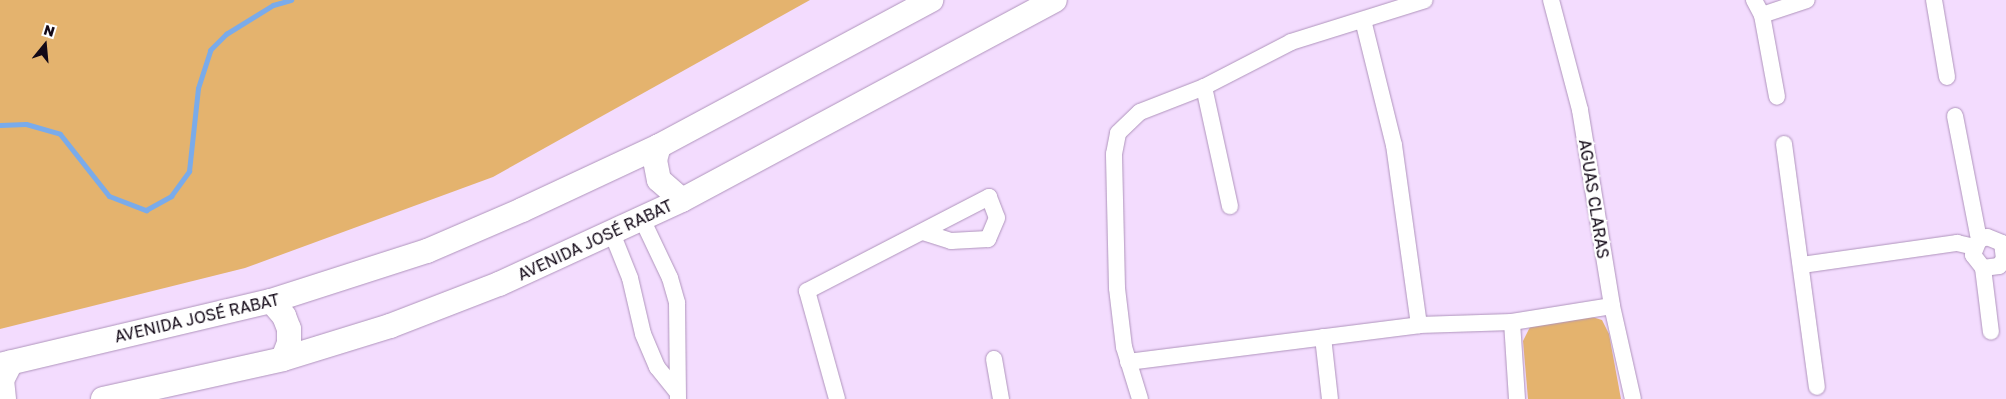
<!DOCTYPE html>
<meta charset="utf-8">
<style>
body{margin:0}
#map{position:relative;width:2006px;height:399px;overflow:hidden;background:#f3dcfe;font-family:"Golos Text",sans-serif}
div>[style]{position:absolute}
.green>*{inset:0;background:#e4b36e}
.stream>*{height:5px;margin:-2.5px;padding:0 2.5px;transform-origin:2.5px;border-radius:2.5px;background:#7aabea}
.roads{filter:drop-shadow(0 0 1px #af94bc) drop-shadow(0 0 1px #af94bc)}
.street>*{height:16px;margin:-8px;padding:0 8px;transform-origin:8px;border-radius:8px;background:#fff}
.secondary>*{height:24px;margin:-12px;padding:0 12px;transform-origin:12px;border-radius:12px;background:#fff}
span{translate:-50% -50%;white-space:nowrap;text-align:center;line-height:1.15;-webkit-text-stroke:4.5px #fff;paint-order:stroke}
.street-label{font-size:16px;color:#130917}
.north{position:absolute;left:20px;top:20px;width:50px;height:50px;-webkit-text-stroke:4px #fff;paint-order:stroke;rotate:17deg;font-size:14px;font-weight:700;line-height:20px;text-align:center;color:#130917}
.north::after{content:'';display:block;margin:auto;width:18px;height:22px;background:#130917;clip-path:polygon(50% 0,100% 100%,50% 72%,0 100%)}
</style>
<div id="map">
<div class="green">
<i style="clip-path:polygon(0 0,810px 0,493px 177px,245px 268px,0 329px)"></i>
<i style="clip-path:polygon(1589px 316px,1602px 320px,1609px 334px,1621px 399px,1528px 399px,1523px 341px,1530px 327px)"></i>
</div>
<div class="stream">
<i style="left:0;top:125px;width:26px;rotate:-2deg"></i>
<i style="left:26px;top:124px;width:35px;rotate:16deg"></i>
<i style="left:60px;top:134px;width:79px;rotate:51.7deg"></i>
<i style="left:109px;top:196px;width:40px;rotate:21deg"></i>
<i style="left:146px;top:210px;width:29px;rotate:-29deg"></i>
<i style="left:171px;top:196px;width:31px;rotate:-54deg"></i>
<i style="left:189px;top:171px;width:83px;rotate:-83.8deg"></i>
<i style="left:198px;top:88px;width:40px;rotate:-72deg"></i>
<i style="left:210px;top:50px;width:23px;rotate:-45deg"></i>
<i style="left:226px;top:34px;width:55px;rotate:-31.7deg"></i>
<i style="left:273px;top:5px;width:19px;rotate:-16deg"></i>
</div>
<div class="roads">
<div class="street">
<i style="left:1551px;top:0;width:114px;rotate:75.2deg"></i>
<i style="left:1580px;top:110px;width:199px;rotate:80.7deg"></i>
<i style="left:1612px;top:306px;width:95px;rotate:77.3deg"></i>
<i style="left:1754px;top:0;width:17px;rotate:62deg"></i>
<i style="left:1762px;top:15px;width:83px;rotate:79.6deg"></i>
<i style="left:1934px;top:0;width:78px;rotate:80.4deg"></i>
<i style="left:1762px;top:15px;width:47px;rotate:-18.4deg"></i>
<i style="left:1363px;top:20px;width:129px;rotate:76.1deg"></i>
<i style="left:1394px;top:145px;width:182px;rotate:82.1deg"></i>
<i style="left:1204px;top:87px;width:122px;rotate:77.7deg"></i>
<i style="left:1955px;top:116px;width:126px;rotate:79deg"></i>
<i style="left:1979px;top:240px;width:16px;rotate:112deg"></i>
<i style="left:1973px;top:255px;width:16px;rotate:52deg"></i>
<i style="left:1983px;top:268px;width:16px;rotate:-7deg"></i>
<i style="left:1999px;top:266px;width:9px;rotate:-54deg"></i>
<i style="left:2004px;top:259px;width:16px;rotate:-97deg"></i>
<i style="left:2002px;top:243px;width:16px;rotate:-158deg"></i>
<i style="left:1987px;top:237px;width:9px;rotate:159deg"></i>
<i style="left:1784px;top:144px;width:245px;rotate:82.3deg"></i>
<i style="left:642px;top:219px;width:65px;rotate:64.6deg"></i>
<i style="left:670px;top:278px;width:26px;rotate:74deg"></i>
<i style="left:677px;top:303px;width:96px;rotate:89.4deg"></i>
<i style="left:612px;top:233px;width:48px;rotate:68.2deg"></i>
<i style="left:630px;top:278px;width:57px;rotate:76.9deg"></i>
<i style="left:643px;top:334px;width:36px;rotate:67deg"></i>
<i style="left:657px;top:367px;width:32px;rotate:51deg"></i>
<i style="left:1802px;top:265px;width:157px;rotate:-8.1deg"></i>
<i style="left:1957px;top:243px;width:17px;rotate:13deg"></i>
<i style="left:1983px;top:268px;width:64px;rotate:82.9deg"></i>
<i style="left:1512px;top:322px;width:77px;rotate:86.3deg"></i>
<i style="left:1323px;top:337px;width:62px;rotate:83.6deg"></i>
<i style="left:994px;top:359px;width:41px;rotate:80.1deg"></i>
<i style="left:1128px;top:362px;width:293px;rotate:-7.2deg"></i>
<i style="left:1419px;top:325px;width:93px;rotate:-1.8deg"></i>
<i style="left:1512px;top:322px;width:101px;rotate:-9.1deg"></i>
<i style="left:837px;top:399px;width:112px;rotate:-105.5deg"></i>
<i style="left:807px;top:291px;width:205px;rotate:-27.3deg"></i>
<i style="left:989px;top:197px;width:22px;rotate:69deg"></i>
<i style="left:997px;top:218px;width:23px;rotate:113deg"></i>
<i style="left:988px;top:239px;width:37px;rotate:177deg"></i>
<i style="left:951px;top:241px;width:29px;rotate:-162deg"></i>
<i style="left:1140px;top:399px;width:54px;rotate:-107.1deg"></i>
<i style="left:1124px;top:347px;width:59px;rotate:-96.8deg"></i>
<i style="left:1117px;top:288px;width:134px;rotate:-91.3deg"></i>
<i style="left:1114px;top:154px;width:21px;rotate:-79deg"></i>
<i style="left:1118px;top:133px;width:30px;rotate:-44deg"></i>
<i style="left:1140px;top:112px;width:69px;rotate:-21.3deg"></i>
<i style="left:1204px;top:87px;width:98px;rotate:-27.3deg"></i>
<i style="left:1291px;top:42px;width:140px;rotate:-17.4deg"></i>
</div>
<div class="secondary">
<i style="left:659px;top:146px;width:15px;rotate:106deg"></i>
<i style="left:655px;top:160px;width:20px;rotate:79deg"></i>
<i style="left:659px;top:180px;width:30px;rotate:41deg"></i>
<i style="left:271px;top:301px;width:20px;rotate:49deg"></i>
<i style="left:284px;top:316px;width:14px;rotate:69deg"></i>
<i style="left:289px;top:329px;width:14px;rotate:90deg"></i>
<i style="left:289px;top:343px;width:17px;rotate:111deg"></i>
<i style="left:0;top:365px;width:278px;rotate:-13.3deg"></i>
<i style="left:271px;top:301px;width:164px;rotate:-17.8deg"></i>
<i style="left:427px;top:251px;width:103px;rotate:-23.3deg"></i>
<i style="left:522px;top:210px;width:151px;rotate:-25deg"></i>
<i style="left:659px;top:146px;width:309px;rotate:-28.2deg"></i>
<i style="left:4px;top:399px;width:19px;rotate:-96deg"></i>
<i style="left:2px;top:380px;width:20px;rotate:-63deg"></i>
<i style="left:103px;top:399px;width:184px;rotate:-12.5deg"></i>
<i style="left:283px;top:359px;width:112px;rotate:-17.1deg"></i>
<i style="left:390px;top:326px;width:117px;rotate:-21.1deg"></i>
<i style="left:499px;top:284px;width:201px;rotate:-24.7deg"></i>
<i style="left:682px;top:200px;width:423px;rotate:-28.2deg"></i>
</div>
</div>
<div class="street-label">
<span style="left:1594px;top:199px;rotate:81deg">AGUAS CLARAS</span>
<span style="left:595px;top:240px;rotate:-25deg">AVENIDA JOSÉ RABAT</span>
<span style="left:197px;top:318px;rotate:-13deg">AVENIDA JOSÉ RABAT</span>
</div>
<div class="north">N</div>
</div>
